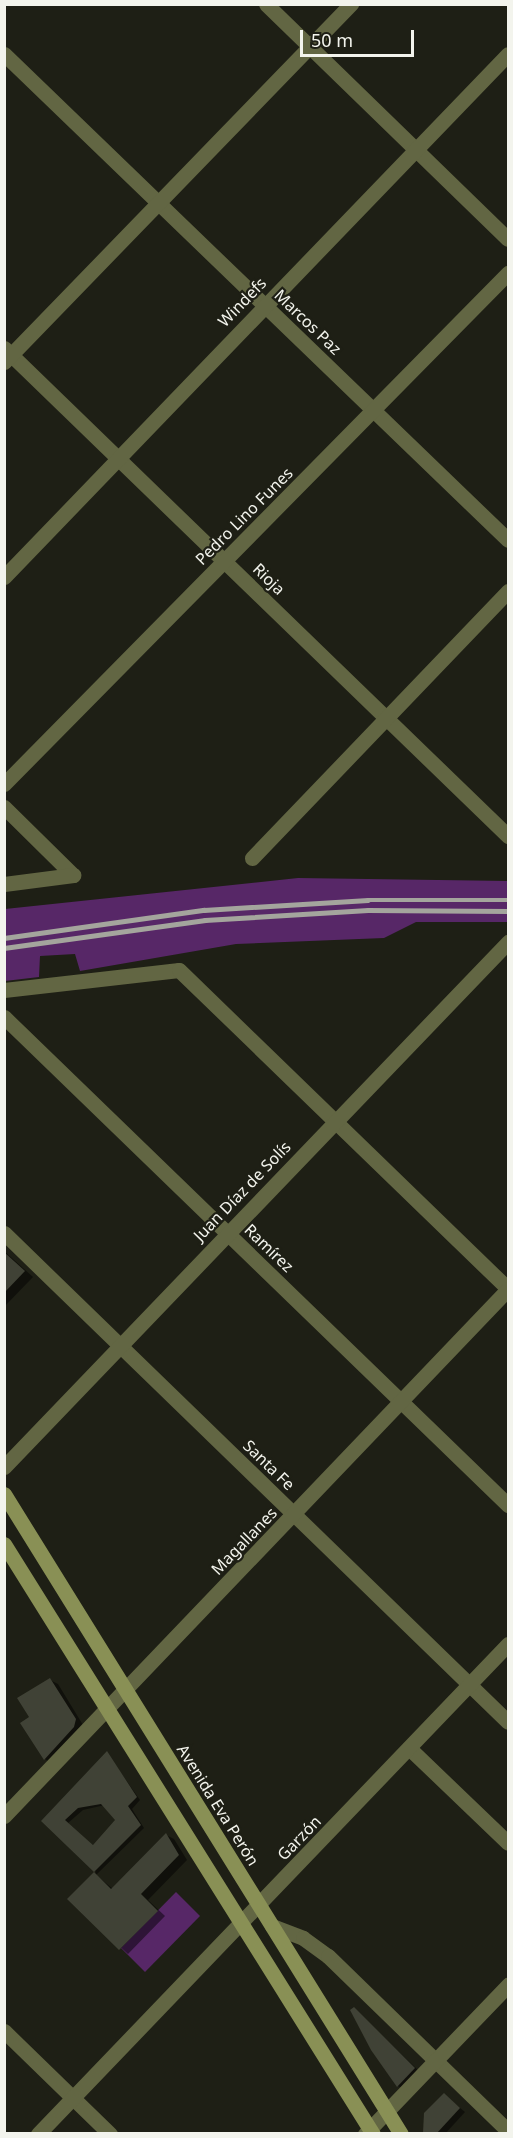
<!DOCTYPE html>
<meta charset="utf-8">
<style>
body{margin:0}
#map{position:relative;width:513px;height:2138px;overflow:hidden;background:#1e1f15;font-family:"Noto Sans",sans-serif}
div>[style]{position:absolute}
.green>*{inset:0;background:#572767}
.shadow>*{inset:0;background:#0007}
.building>*{inset:0;background:#404236}
.street>*{height:15px;margin:-7.5px;padding:0 7.5px;transform-origin:7.5px;border-radius:7.5px;background:#626643}
.secondary>*{height:15px;margin:-7.5px;padding:0 7.5px;transform-origin:7.5px;border-radius:7.5px;background:#899055}
.rail>*{height:4.5px;margin:-2.25px;padding:0 2.25px;transform-origin:2.25px;border-radius:2.25px;background:#a4a59d}
span{translate:-50% -50%;white-space:nowrap;text-align:center;line-height:1.15;-webkit-text-stroke:4.5px #1e1f15;paint-order:stroke}
.street-label{font-size:16px;color:#f3f4ed}
.frame{position:absolute;inset:0;border:6px solid #f3f4ed;pointer-events:none}
.scale{position:absolute;left:300px;top:30px;width:114px;height:27px;box-sizing:border-box;border:3px solid #f3f4ed;border-top:0;padding-left:8px;font-size:18px;line-height:21px;white-space:nowrap;color:#f3f4ed;-webkit-text-stroke:4px #1e1f15;paint-order:stroke}
</style>
<div id="map">
<div class="green">
<i style="clip-path:polygon(298px 878px,508px 881px,508px 922px,416px 922px,384px 938px,236px 944px,80px 971px,75px 954px,40px 956px,39px 977px,5px 981px,5px 909px)"></i>
<i style="clip-path:polygon(176px 1892px,200px 1916px,145px 1972px,121px 1948px)"></i>
</div>
<div class="shadow">
<i style="clip-path:polygon(4px 1251px,33px 1277px,4px 1307px)"></i>
<i style="clip-path:polygon(50px 1680px,58px 1684px,83px 1725px,52px 1764px,45px 1759px,22px 1723px,31px 1718px)"></i>
<i style="clip-path:polygon(evenodd,107px 1753px,140px 1800px,132px 1809px,144px 1828px,96px 1875px,113px 1889px,166px 1835px,174px 1839px,187px 1860px,148px 1900px,165px 1916px,128px 1954px,69px 1899px,96px 1872px,43px 1821px,107px 1753px,105px 1805px,117px 1820px,94px 1846px,68px 1823px,83px 1810px,105px 1805px)"></i>
<i style="clip-path:polygon(354px 2009px,420px 2072px,403px 2089px,398px 2086px)"></i>
<i style="clip-path:polygon(444px 2095px,465px 2112px,445px 2134px,428px 2134px,424px 2129px)"></i>
</div>
<div class="building">
<i style="clip-path:polygon(4px 1252px,25px 1271px,4px 1293px)"></i>
<i style="clip-path:polygon(50px 1678px,76px 1719px,74px 1727px,44px 1760px,20px 1723px,29px 1717px,17px 1698px)"></i>
<i style="clip-path:polygon(evenodd,107px 1751px,137px 1797px,128px 1806px,141px 1825px,94px 1872px,41px 1821px,107px 1751px,101px 1804px,115px 1820px,93px 1845px,65px 1820px,78px 1808px,101px 1804px)"></i>
<i style="clip-path:polygon(166px 1833px,179px 1855px,141px 1894px,158px 1911px,119px 1950px,67px 1899px,94px 1872px,111px 1889px)"></i>
<i style="clip-path:polygon(354px 2007px,415px 2068px,397px 2087px,371px 2050px,350px 2010px)"></i>
<i style="clip-path:polygon(444px 2093px,460px 2108px,437px 2133px,423px 2133px,424px 2113px)"></i>
</div>
<div class="street">
<i style="left:266px;top:4px;width:337px;rotate:44.2deg"></i>
<i style="left:4px;top:54px;width:700px;rotate:43.96deg"></i>
<i style="left:4px;top:348px;width:702px;rotate:44.08deg"></i>
<i style="left:4px;top:362px;width:499px;rotate:-45.9deg"></i>
<i style="left:4px;top:577px;width:726px;rotate:-46.06deg"></i>
<i style="left:4px;top:784px;width:718px;rotate:-45.4deg"></i>
<i style="left:4px;top:807px;width:97px;rotate:44.6deg"></i>
<i style="left:252px;top:858px;width:370px;rotate:-46.2deg"></i>
<i style="left:4px;top:884px;width:70px;rotate:-7.4deg"></i>
<i style="left:4px;top:990px;width:176px;rotate:-6.5deg"></i>
<i style="left:179px;top:970px;width:458px;rotate:44.1deg"></i>
<i style="left:4px;top:1017px;width:702px;rotate:44.08deg"></i>
<i style="left:4px;top:1233px;width:702px;rotate:44.13deg"></i>
<i style="left:4px;top:1467px;width:728px;rotate:-46.17deg"></i>
<i style="left:409px;top:1748px;width:137px;rotate:43.8deg"></i>
<i style="left:4px;top:1816px;width:729px;rotate:-46.28deg"></i>
<i style="left:272px;top:1926px;width:33px;rotate:21deg"></i>
<i style="left:303px;top:1938px;width:31px;rotate:36deg"></i>
<i style="left:328px;top:1956px;width:251px;rotate:44.2deg"></i>
<i style="left:4px;top:2031px;width:148px;rotate:44.2deg"></i>
<i style="left:38px;top:2134px;width:679px;rotate:-46.19deg"></i>
<i style="left:365px;top:2134px;width:207px;rotate:-46.2deg"></i>
</div>
<div class="secondary">
<i style="left:4px;top:1494px;width:753px;rotate:58.19deg"></i>
<i style="left:4px;top:1544px;width:696px;rotate:57.98deg"></i>
</div>
<div class="rail">
<i style="left:4px;top:938px;width:202px;rotate:-8deg"></i>
<i style="left:204px;top:910px;width:164px;rotate:-3.5deg"></i>
<i style="left:368px;top:900px;width:140px"></i>
<i style="left:4px;top:948px;width:203px;rotate:-7.9deg"></i>
<i style="left:205px;top:920px;width:163px;rotate:-3.5deg"></i>
<i style="left:368px;top:910px;width:140px;rotate:0.4deg"></i>
</div>
<div class="street-label">
<span style="left:242px;top:302px;rotate:-46deg">Windefs</span>
<span style="left:308px;top:322px;rotate:44deg">Marcos Paz</span>
<span style="left:244px;top:516px;rotate:-45deg">Pedro Lino Funes</span>
<span style="left:269px;top:579px;rotate:44deg">Rioja</span>
<span style="left:242px;top:1191px;rotate:-46deg">Juan Díaz de Solís</span>
<span style="left:269px;top:1248px;rotate:44deg">Ramírez</span>
<span style="left:269px;top:1465px;rotate:44deg">Santa Fe</span>
<span style="left:244px;top:1541px;rotate:-46deg">Magallanes</span>
<span style="left:218px;top:1805px;rotate:58deg">Avenida Eva Perón</span>
<span style="left:299px;top:1838px;rotate:-46deg">Garzón</span>
</div>
<div class="frame"></div>
<div class="scale">50 m</div>
</div>
